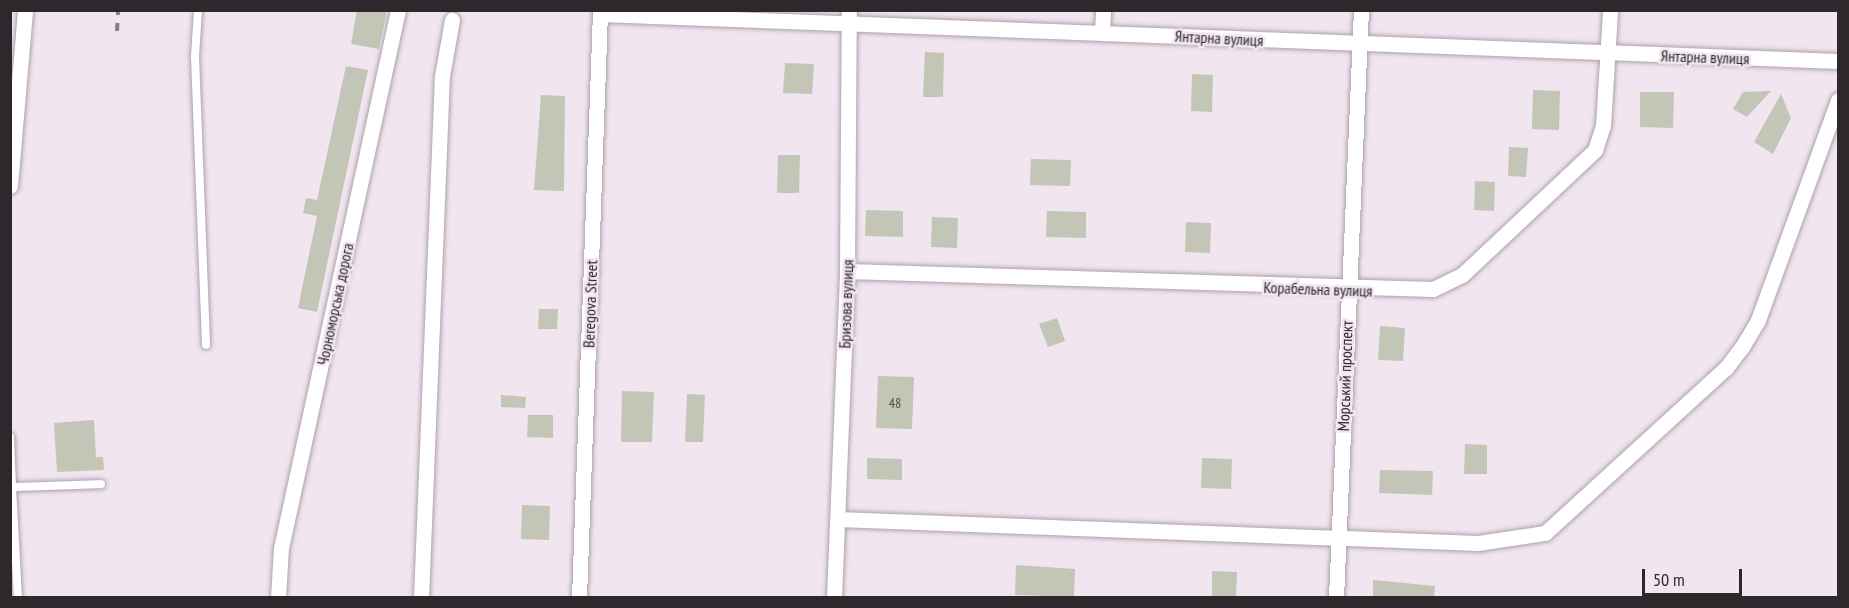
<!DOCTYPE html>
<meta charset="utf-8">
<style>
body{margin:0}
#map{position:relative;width:1849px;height:608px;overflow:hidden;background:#f1e5f0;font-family:"PT Sans Narrow",sans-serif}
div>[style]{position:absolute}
.building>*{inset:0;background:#c3c5b6}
.roads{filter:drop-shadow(0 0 2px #aca1ac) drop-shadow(0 0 2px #aca1ac)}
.service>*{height:8px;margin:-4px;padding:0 4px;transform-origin:4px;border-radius:4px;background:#fff}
.minor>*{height:15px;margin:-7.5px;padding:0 7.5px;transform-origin:7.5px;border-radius:7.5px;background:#fff}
.rail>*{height:4px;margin-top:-2px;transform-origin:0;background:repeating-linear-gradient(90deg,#888087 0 8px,transparent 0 16px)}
span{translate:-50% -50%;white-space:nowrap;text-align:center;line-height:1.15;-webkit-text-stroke:5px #f1e5f0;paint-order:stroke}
.number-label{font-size:14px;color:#524f4e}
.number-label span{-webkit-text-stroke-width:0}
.street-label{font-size:16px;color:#2c282c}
.frame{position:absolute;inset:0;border:12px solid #2c282c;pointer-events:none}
.scale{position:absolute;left:1642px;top:569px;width:100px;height:27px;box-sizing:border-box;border:3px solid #2c282c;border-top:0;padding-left:8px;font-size:18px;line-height:21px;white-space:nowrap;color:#2c282c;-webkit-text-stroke:4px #f1e5f0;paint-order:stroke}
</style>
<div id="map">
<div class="building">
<i style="clip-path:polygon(357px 10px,387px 10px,379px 49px,351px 44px)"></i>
<i style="clip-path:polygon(925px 52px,944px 53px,943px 97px,923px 97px)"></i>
<i style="clip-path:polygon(785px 63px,814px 64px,812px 94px,783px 93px)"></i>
<i style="clip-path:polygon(346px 66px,368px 70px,317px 312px,298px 308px,317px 216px,303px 213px,306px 198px,317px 200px)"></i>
<i style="clip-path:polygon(1192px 74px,1213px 75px,1212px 112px,1191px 111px)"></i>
<i style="clip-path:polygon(1533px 90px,1560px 91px,1559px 130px,1532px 129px)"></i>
<i style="clip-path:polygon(1771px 91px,1747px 117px,1733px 109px,1743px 92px)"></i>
<i style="clip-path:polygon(1640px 92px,1674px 92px,1673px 128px,1640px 127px)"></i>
<i style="clip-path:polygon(1781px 94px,1791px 118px,1773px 154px,1754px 142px)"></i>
<i style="clip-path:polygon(541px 95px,565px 96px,564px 191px,534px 190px)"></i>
<i style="clip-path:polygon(1509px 147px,1528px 148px,1526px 177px,1508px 176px)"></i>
<i style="clip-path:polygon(778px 155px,800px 155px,799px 193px,777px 193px)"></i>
<i style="clip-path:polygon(1031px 159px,1071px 160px,1070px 186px,1030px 185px)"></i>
<i style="clip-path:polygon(1475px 181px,1495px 182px,1494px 211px,1474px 210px)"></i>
<i style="clip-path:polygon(866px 210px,903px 211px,903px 237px,865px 236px)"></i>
<i style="clip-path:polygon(1047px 211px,1086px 212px,1086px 238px,1046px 237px)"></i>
<i style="clip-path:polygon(932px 217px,958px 218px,957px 248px,931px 247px)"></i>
<i style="clip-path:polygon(1186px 222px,1211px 223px,1210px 253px,1185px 252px)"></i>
<i style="clip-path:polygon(539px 309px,558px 309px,557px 329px,538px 329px)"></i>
<i style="clip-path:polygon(1057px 318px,1065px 341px,1048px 347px,1039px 324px)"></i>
<i style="clip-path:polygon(1380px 326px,1405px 328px,1403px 361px,1378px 360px)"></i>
<i style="clip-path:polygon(878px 376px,914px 377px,912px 429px,876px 428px)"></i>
<i style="clip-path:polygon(622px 391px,654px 392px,652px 442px,621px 442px)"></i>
<i style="clip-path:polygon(687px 394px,705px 395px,703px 442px,685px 442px)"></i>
<i style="clip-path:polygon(501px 395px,526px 397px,525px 408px,501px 407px)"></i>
<i style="clip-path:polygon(528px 415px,553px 415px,553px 438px,527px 437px)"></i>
<i style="clip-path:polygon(94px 420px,96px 457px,103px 457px,104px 470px,57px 472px,54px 423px)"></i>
<i style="clip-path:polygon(1465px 444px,1487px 445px,1487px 474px,1464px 474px)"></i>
<i style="clip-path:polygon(867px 458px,902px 459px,902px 480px,867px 479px)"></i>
<i style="clip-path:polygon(1202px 458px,1232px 459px,1231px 489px,1201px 488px)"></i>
<i style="clip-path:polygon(1380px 470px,1433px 471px,1432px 495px,1379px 493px)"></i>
<i style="clip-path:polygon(522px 505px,550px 506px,549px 540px,521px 539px)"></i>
<i style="clip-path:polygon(1016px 565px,1075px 569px,1074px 597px,1015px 595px)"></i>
<i style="clip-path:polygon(1212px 571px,1237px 572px,1236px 597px,1212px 597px)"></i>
<i style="clip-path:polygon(1373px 580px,1435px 586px,1434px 597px,1373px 597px)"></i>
</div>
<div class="roads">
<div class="service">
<i style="left:198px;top:10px;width:47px;rotate:93.7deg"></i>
<i style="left:195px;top:57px;width:288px;rotate:87.8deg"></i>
<i style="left:10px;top:437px;width:50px;rotate:87.7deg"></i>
<i style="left:18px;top:598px;width:111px;rotate:-93.1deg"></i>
<i style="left:12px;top:487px;width:89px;rotate:-1.9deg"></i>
</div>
<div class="minor">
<i style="left:600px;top:14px;width:1239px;rotate:2.17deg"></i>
<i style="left:1102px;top:32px;width:22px;rotate:-87deg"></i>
<i style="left:10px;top:186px;width:177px;rotate:-85.1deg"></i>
<i style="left:847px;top:271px;width:586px;rotate:1.76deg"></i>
<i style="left:1433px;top:289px;width:32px;rotate:-26deg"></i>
<i style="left:1462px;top:275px;width:183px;rotate:-43.2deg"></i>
<i style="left:1595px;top:150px;width:25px;rotate:-72deg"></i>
<i style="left:1603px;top:126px;width:116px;rotate:-86.5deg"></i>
<i style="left:838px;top:519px;width:640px;rotate:2.15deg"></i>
<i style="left:1478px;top:543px;width:68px;rotate:-8.5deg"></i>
<i style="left:1545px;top:533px;width:245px;rotate:-42.4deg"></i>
<i style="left:1726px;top:368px;width:26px;rotate:-53deg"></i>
<i style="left:1742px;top:347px;width:31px;rotate:-59deg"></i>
<i style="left:1758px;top:320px;width:234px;rotate:-70deg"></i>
<i style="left:278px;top:598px;width:50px;rotate:-86.6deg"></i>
<i style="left:281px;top:548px;width:551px;rotate:-77.73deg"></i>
<i style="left:421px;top:598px;width:522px;rotate:-87.7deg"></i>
<i style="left:442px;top:76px;width:57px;rotate:-79.9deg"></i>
<i style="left:579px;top:598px;width:588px;rotate:-87.95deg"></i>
<i style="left:834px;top:598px;width:327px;rotate:-87.7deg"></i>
<i style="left:847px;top:271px;width:261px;rotate:-89.6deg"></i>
<i style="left:1336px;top:598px;width:589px;rotate:-87.57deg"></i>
</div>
</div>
<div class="rail">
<i style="left:117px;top:31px;width:21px;rotate:-87deg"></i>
</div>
<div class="number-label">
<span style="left:895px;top:403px">48</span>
</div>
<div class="street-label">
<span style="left:1219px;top:38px;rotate:3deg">Янтарна вулиця</span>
<span style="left:1705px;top:57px;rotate:2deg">Янтарна вулиця</span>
<span style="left:1318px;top:289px;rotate:2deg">Корабельна вулиця</span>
<span style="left:335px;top:304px;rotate:-78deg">Чорноморська дорога</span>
<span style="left:590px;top:304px;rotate:-88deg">Beregova Street</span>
<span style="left:846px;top:304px;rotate:-88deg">Бризова вулиця</span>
<span style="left:1345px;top:376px;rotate:-88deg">Морський проспект</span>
</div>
<div class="frame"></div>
<div class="scale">50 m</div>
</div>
